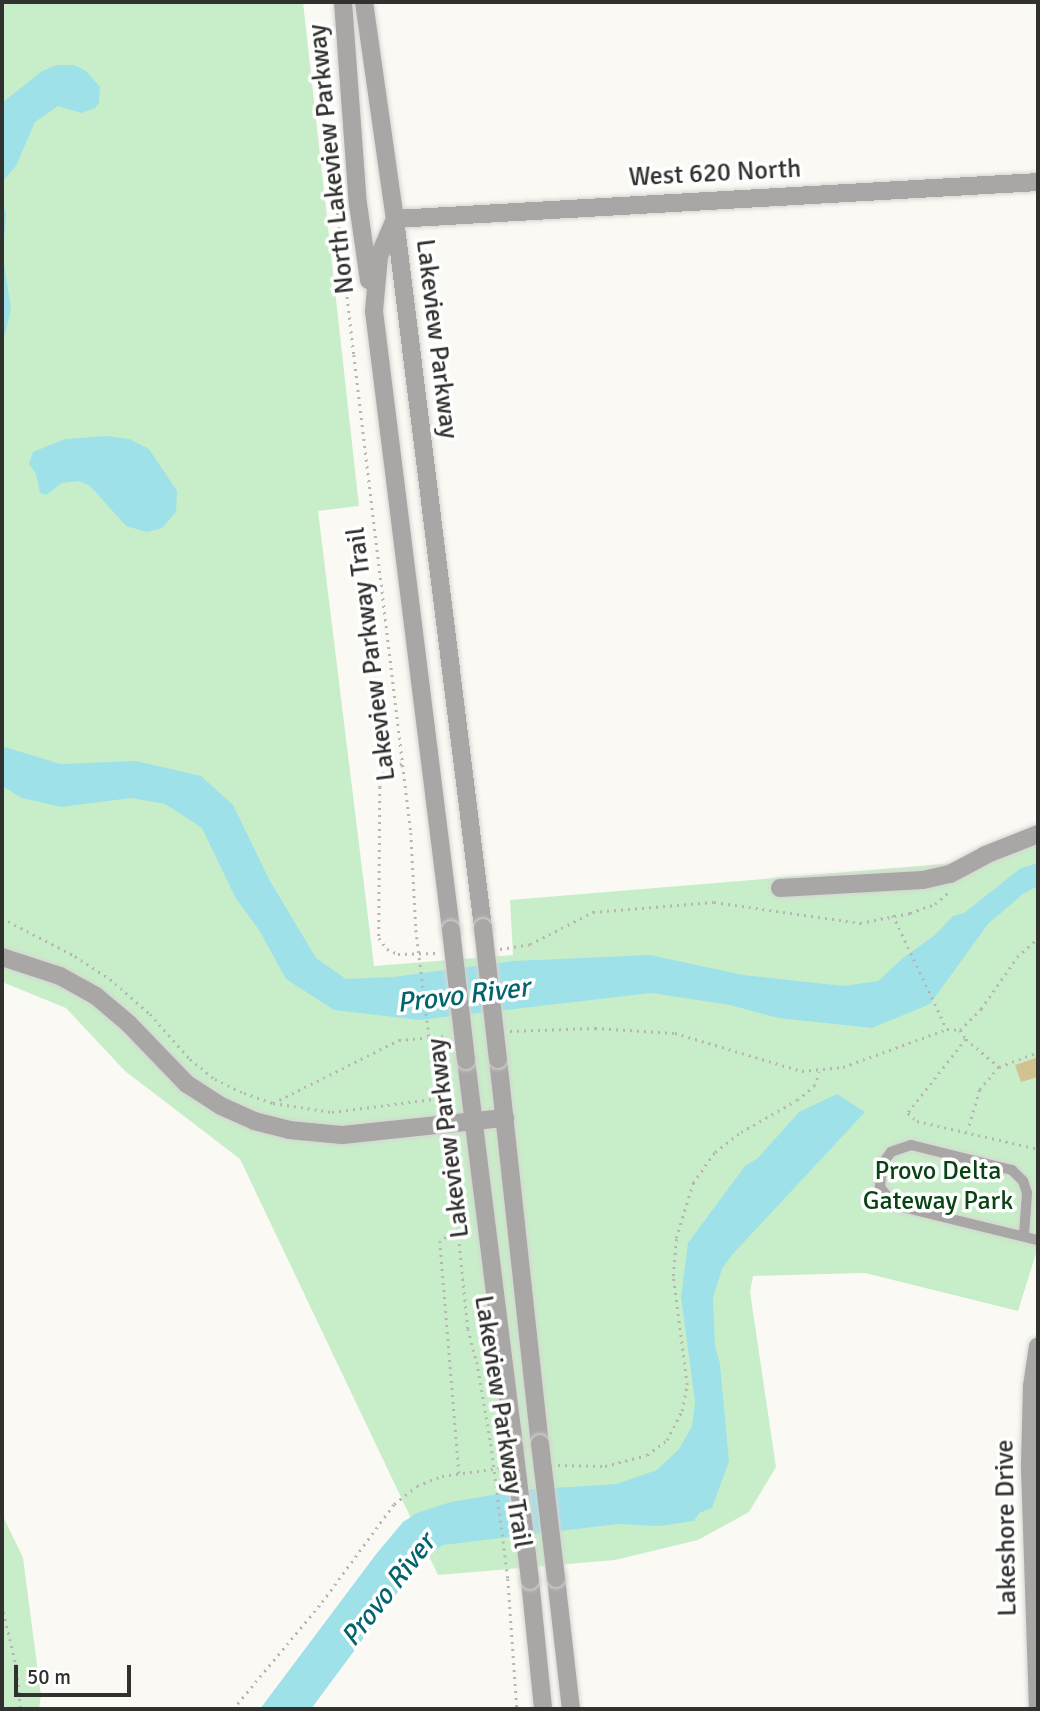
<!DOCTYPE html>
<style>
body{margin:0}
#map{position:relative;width:1040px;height:1711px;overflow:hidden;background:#faf9f4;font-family:Signika,sans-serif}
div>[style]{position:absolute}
.green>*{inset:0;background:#c8eec9}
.water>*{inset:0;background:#9fe1e9}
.building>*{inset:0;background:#d1c290}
.path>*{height:2.5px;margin-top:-1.25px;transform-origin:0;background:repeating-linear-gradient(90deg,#b6b6b2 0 2px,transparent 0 7px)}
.roads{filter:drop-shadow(0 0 2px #d6d5d1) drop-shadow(0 0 2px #d6d5d1)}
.service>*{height:10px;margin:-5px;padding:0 5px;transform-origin:5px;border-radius:5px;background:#a9a6a6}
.minor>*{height:18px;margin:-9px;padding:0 9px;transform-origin:9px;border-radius:9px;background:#a9a6a6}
.tertiary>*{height:18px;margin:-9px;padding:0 9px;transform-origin:9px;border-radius:9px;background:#a9a6a6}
.path-bridge>*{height:2.5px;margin-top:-1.25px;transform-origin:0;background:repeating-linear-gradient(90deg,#b6b6b2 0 2px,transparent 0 7px)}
.bridges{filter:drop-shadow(0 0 2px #d6d5d1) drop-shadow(0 0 2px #d6d5d1)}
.tertiary-bridge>*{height:18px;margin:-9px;padding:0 9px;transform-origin:9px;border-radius:9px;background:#a9a6a6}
span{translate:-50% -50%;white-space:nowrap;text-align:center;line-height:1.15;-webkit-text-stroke:7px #fff;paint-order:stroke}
.street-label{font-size:26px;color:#31312f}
.park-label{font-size:26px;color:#084313}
.water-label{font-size:28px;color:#03646d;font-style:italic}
.frame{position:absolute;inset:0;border:4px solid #31312f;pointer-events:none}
.scale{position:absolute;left:14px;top:1665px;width:117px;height:32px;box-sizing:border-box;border:4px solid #31312f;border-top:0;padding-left:9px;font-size:21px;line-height:24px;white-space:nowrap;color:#31312f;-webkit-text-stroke:5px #fff;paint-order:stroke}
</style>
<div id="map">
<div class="green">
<i style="clip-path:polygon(2px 2px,303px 2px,359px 506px,318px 511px,374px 966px,513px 955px,510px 900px,992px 860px,1038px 839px,1038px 1247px,1018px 1311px,865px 1273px,753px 1276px,750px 1292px,776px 1467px,749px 1512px,698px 1540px,615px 1560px,438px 1575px,240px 1159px,125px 1071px,66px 1008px,2px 982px)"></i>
<i style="clip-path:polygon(2px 1514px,23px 1558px,41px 1695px,39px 1709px,2px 1709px)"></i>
</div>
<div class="water">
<i style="clip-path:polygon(57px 65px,74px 65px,86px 71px,100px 87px,99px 103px,95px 108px,81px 113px,58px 106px,35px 122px,16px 166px,2px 182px,2px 103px,42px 71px)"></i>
<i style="clip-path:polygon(2px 202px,6px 214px,3px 256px,11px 309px,2px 346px)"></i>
<i style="clip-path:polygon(107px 436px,129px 439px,149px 449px,177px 491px,176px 512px,162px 528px,147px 532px,126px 526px,90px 486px,79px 481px,62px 483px,46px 495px,40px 493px,36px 474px,29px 464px,33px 452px,65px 439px)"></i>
<i style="clip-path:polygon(2px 746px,60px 764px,136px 761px,201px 776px,233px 805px,270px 881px,316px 958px,346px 979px,393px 977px,513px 961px,650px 955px,743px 975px,843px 986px,878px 981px,903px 958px,935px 935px,953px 916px,964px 913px,1021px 868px,1038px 863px,1038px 886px,1023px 894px,988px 924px,930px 1004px,872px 1028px,778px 1018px,730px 1005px,651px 993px,419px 1020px,334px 1010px,286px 979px,259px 930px,235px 897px,202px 828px,165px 804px,131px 798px,61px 807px,22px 798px,2px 786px)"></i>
<i style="clip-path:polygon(837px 1094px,865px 1112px,732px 1255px,722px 1269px,713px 1298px,715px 1346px,720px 1364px,729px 1461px,712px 1508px,699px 1513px,694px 1521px,659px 1526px,618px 1524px,443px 1545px,423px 1558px,311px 1709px,260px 1709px,377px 1553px,403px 1522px,417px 1513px,451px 1502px,522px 1490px,616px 1484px,657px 1470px,679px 1449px,692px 1426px,695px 1402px,681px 1297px,688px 1243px,745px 1166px,758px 1158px,799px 1112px)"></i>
</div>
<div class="building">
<i style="clip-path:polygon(1038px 1057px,1038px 1077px,1021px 1082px,1015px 1065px)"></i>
</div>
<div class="path">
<i style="left:340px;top:206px;width:3px;rotate:180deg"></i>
<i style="left:337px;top:206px;width:150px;rotate:83.5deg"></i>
<i style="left:354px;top:355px;width:481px;rotate:83.2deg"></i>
<i style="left:411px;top:833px;width:97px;rotate:87deg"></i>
<i style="left:402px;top:764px;width:20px;rotate:156deg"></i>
<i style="left:384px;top:772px;width:16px;rotate:105deg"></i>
<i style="left:380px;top:787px;width:151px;rotate:90.4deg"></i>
<i style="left:379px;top:938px;width:14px;rotate:54deg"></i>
<i style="left:387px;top:949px;width:12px;rotate:24deg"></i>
<i style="left:398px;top:954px;width:40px;rotate:-1.4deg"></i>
<i style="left:893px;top:915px;width:126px;rotate:64.7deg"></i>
<i style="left:2px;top:918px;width:82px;rotate:27.5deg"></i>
<i style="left:75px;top:956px;width:42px;rotate:33.3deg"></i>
<i style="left:110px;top:979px;width:53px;rotate:41.2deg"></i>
<i style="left:150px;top:1014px;width:60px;rotate:48.4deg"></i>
<i style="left:190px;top:1059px;width:32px;rotate:39deg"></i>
<i style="left:215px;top:1079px;width:32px;rotate:26deg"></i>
<i style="left:244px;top:1093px;width:31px;rotate:19deg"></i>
<i style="left:273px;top:1103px;width:60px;rotate:8.7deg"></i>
<i style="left:332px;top:1112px;width:102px;rotate:-7.3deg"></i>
<i style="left:500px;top:949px;width:30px;rotate:-9deg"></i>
<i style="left:530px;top:944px;width:71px;rotate:-26.9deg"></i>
<i style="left:593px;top:912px;width:121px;rotate:-4.7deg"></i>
<i style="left:714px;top:902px;width:148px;rotate:8.2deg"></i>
<i style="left:860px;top:923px;width:51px;rotate:-11.3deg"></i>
<i style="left:910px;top:913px;width:27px;rotate:-20deg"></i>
<i style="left:935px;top:904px;width:18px;rotate:-41deg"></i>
<i style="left:960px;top:1030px;width:11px;rotate:56deg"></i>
<i style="left:966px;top:1039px;width:43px;rotate:40.3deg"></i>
<i style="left:999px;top:1067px;width:30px;rotate:130deg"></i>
<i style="left:980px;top:1090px;width:42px;rotate:106.7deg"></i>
<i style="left:510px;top:1031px;width:85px;rotate:-2deg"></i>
<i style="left:595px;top:1028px;width:80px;rotate:3.6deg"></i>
<i style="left:675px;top:1033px;width:133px;rotate:16.7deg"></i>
<i style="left:802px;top:1071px;width:41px;rotate:-5.6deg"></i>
<i style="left:843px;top:1067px;width:111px;rotate:-20.1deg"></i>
<i style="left:947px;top:1029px;width:13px;rotate:4deg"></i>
<i style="left:960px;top:1030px;width:30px;rotate:-45deg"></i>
<i style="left:981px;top:1009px;width:63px;rotate:-55.3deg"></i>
<i style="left:1017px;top:957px;width:28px;rotate:-42deg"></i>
<i style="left:966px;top:1039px;width:94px;rotate:128.1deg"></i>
<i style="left:908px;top:1113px;width:12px;rotate:42deg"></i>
<i style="left:917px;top:1121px;width:124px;rotate:13deg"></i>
<i style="left:432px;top:1060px;width:34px;rotate:83deg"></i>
<i style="left:436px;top:1094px;width:6px;rotate:121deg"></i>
<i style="left:999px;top:1067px;width:42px;rotate:-21deg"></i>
<i style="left:273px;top:1103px;width:141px;rotate:-26.6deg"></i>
<i style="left:399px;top:1040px;width:48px;rotate:-4.8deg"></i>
<i style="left:449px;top:1139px;width:191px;rotate:84.3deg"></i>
<i style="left:468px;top:1329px;width:34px;rotate:75deg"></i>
<i style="left:477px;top:1362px;width:83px;rotate:80.3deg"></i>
<i style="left:458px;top:1230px;width:21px;rotate:149deg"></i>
<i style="left:440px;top:1241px;width:234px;rotate:85.3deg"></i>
<i style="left:558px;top:1465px;width:47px;rotate:1.2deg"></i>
<i style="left:605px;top:1466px;width:43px;rotate:-14.7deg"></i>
<i style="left:647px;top:1455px;width:25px;rotate:-37deg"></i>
<i style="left:667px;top:1440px;width:33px;rotate:-63deg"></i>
<i style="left:682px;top:1411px;width:26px;rotate:-79deg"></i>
<i style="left:687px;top:1385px;width:110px;rotate:-97.3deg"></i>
<i style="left:673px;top:1276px;width:38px;rotate:-85deg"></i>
<i style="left:676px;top:1238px;width:58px;rotate:-72.8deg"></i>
<i style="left:693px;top:1183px;width:38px;rotate:-55deg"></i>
<i style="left:715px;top:1152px;width:33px;rotate:-38deg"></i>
<i style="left:741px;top:1132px;width:64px;rotate:-29.7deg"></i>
<i style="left:797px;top:1100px;width:22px;rotate:-39deg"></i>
<i style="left:814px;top:1086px;width:15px;rotate:-70deg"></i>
<i style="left:508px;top:1579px;width:130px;rotate:86deg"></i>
<i style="left:2px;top:1605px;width:61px;rotate:76.7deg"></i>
<i style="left:16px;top:1664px;width:45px;rotate:83.7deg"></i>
<i style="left:233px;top:1709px;width:139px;rotate:-50.2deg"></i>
<i style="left:322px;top:1602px;width:122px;rotate:-53.7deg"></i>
<i style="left:394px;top:1504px;width:29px;rotate:-38deg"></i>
<i style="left:417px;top:1486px;width:27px;rotate:-22deg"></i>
<i style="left:442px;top:1476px;width:58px;rotate:-8deg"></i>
</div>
<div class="roads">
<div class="service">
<i style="left:1024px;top:1235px;width:42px;rotate:-85.9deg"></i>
<i style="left:1027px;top:1193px;width:13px;rotate:-108deg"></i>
<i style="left:1023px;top:1181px;width:16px;rotate:-135deg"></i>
<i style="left:1012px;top:1170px;width:104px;rotate:-166.1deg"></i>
<i style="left:911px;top:1145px;width:21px;rotate:161deg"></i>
<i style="left:891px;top:1152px;width:15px;rotate:127deg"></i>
<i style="left:882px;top:1164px;width:23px;rotate:95deg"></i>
<i style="left:880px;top:1187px;width:23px;rotate:52deg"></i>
<i style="left:894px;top:1205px;width:148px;rotate:13.7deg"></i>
</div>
<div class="minor">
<i style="left:780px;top:888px;width:143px;rotate:-3.2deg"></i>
<i style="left:923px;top:880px;width:28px;rotate:-13deg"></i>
<i style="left:950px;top:874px;width:40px;rotate:-28deg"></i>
<i style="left:985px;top:855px;width:57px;rotate:-21.6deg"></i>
<i style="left:2px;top:957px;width:61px;rotate:18.1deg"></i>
<i style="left:60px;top:976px;width:41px;rotate:29.1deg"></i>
<i style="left:96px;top:996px;width:42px;rotate:40.2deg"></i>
<i style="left:128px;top:1023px;width:85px;rotate:46deg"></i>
<i style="left:187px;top:1084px;width:40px;rotate:32.9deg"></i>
<i style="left:221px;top:1106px;width:36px;rotate:24deg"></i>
<i style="left:254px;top:1121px;width:36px;rotate:14deg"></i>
<i style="left:289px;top:1130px;width:53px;rotate:5.4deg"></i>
<i style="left:342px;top:1135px;width:164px;rotate:-6deg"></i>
</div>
<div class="tertiary">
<i style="left:343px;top:2px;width:203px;rotate:85.8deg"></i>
<i style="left:358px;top:204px;width:77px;rotate:81.8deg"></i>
<i style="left:364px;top:2px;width:219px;rotate:81.9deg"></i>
<i style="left:395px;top:219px;width:714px;rotate:82.92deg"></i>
<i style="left:395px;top:219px;width:40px;rotate:113.4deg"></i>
<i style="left:379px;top:256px;width:55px;rotate:95.2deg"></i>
<i style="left:374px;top:311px;width:624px;rotate:82.91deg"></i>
<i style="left:395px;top:219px;width:644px;rotate:-3.29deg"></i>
<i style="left:498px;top:1059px;width:387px;rotate:83.8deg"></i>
<i style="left:466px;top:1060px;width:389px;rotate:82.9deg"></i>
<i style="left:556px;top:1578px;width:132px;rotate:83.5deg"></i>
<i style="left:530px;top:1580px;width:130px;rotate:84.2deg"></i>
<i style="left:1038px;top:1709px;width:245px;rotate:-91.9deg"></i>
<i style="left:1030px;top:1464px;width:78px;rotate:-88.5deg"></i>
<i style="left:1032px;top:1386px;width:40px;rotate:-81.5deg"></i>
</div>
</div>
<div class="path-bridge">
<i style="left:416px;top:930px;width:131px;rotate:83deg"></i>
<i style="left:491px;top:1444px;width:136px;rotate:82.8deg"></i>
</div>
<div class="bridges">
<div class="tertiary-bridge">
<i style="left:483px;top:928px;width:132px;rotate:83.5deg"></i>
<i style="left:451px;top:930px;width:131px;rotate:83.4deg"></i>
<i style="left:540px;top:1444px;width:135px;rotate:83.2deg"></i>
<i style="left:514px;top:1446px;width:135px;rotate:83.2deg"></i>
</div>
</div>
<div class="street-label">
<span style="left:332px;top:159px;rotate:-96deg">North Lakeview Parkway</span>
<span style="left:715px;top:174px;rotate:-3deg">West 620 North</span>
<span style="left:436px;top:339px;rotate:83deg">Lakeview Parkway</span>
<span style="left:372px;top:654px;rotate:-97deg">Lakeview Parkway Trail</span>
<span style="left:449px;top:1138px;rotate:-97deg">Lakeview Parkway</span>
<span style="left:502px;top:1422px;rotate:81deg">Lakeview Parkway Trail</span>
<span style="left:1007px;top:1528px;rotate:-91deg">Lakeshore Drive</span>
</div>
<div class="park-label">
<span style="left:938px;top:1187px">Provo Delta<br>Gateway Park</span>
</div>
<div class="water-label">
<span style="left:463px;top:995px;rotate:-7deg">Provo River</span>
<span style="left:388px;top:1590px;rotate:-52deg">Provo River</span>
</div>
<div class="frame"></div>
<div class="scale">50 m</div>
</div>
